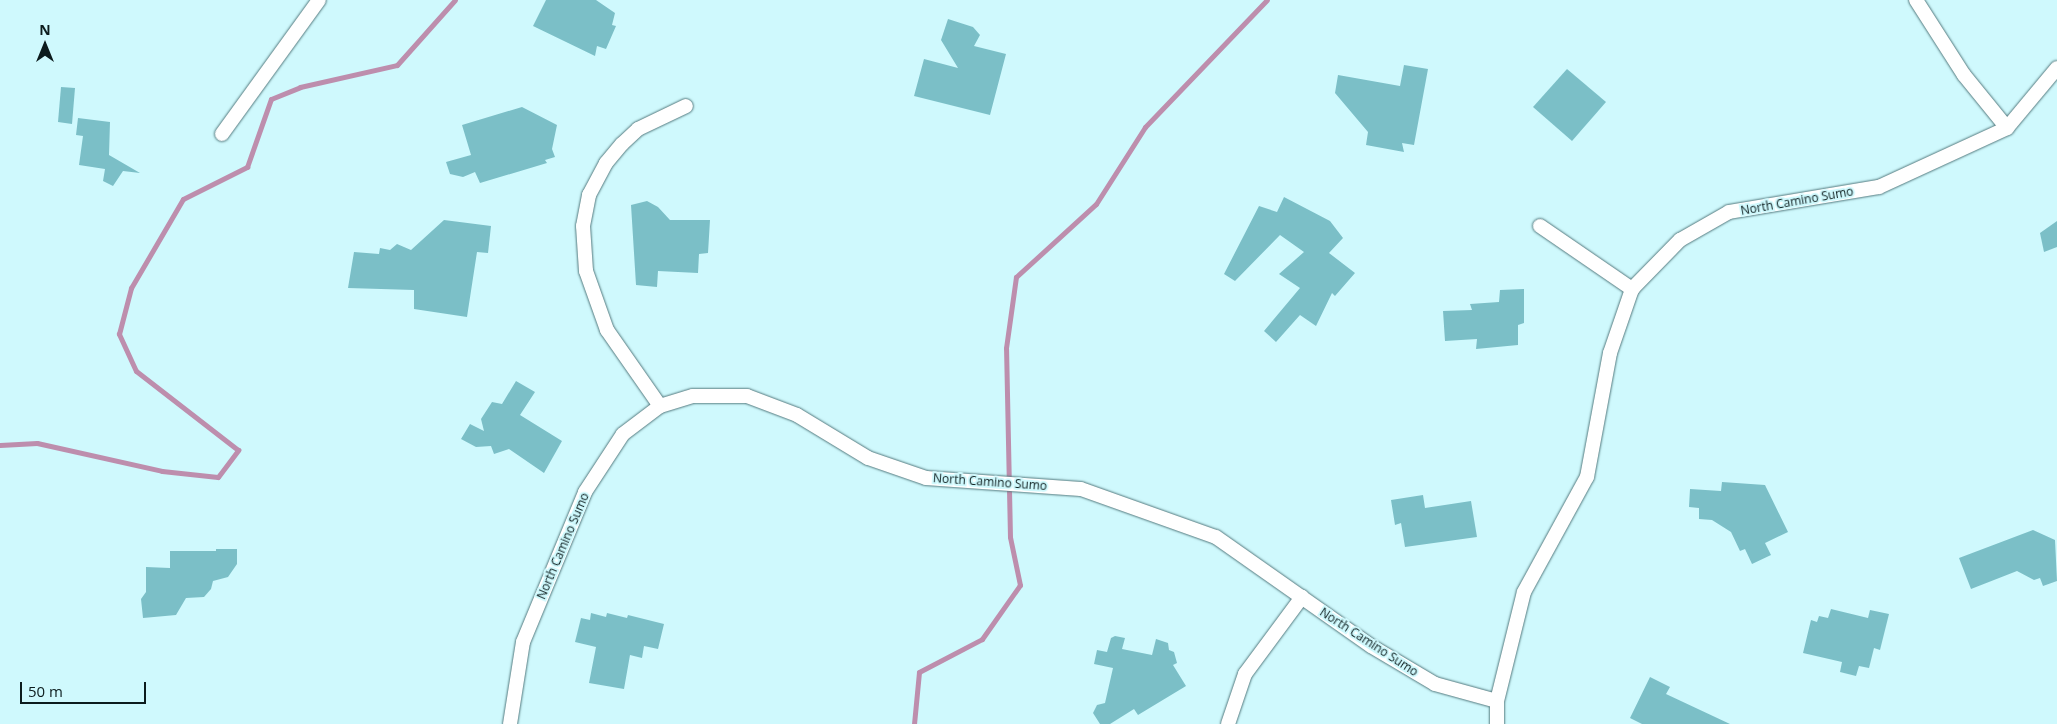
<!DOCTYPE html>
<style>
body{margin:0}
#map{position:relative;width:2057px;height:724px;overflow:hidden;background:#cff9fd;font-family:"Open Sans",sans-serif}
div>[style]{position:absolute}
.stream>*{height:5px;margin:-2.5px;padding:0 2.5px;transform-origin:2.5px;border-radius:2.5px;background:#bd8ead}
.building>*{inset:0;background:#7bbfc7}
.roads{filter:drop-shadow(0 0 1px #547a7f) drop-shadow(0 0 1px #547a7f)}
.street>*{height:14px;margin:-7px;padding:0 7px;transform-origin:7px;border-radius:7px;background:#fff}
span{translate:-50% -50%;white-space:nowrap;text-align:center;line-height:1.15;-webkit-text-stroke:4px #cff9fd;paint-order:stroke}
.street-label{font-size:12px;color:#0c1c1d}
.north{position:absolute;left:20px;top:20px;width:50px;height:50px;-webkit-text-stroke:4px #cff9fd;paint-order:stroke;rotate:0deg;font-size:14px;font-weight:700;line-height:20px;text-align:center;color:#0c1c1d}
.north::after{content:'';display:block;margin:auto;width:18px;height:22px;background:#0c1c1d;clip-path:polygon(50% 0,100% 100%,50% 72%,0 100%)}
.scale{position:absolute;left:20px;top:682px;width:126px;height:22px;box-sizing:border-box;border:2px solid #0c1c1d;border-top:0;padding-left:6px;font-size:15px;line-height:18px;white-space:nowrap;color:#0c1c1d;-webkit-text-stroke:4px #cff9fd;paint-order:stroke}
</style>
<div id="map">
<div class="stream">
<i style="left:0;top:445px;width:37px;rotate:-3deg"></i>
<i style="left:37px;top:443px;width:128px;rotate:12.6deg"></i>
<i style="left:162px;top:471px;width:56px;rotate:6.1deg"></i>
<i style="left:218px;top:477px;width:34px;rotate:-53deg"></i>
<i style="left:238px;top:450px;width:129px;rotate:-142.2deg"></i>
<i style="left:136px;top:371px;width:41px;rotate:-114.7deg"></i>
<i style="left:119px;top:334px;width:48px;rotate:-75.4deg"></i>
<i style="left:131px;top:288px;width:103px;rotate:-59.7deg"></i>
<i style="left:183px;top:199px;width:72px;rotate:-26.6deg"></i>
<i style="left:247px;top:167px;width:72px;rotate:-70.6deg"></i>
<i style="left:271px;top:99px;width:31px;rotate:-22deg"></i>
<i style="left:300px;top:87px;width:99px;rotate:-12.8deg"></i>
<i style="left:397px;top:65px;width:87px;rotate:-48.3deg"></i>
<i style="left:914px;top:724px;width:52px;rotate:-84.5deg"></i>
<i style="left:919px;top:672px;width:71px;rotate:-27.6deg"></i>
<i style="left:982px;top:639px;width:66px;rotate:-54.9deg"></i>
<i style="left:1020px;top:585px;width:49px;rotate:-101.8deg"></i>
<i style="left:1010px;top:537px;width:189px;rotate:-91.2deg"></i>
<i style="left:1006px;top:348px;width:72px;rotate:-82deg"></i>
<i style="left:1016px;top:277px;width:108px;rotate:-42.4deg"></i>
<i style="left:1096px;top:204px;width:91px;rotate:-57.5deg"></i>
<i style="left:1145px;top:127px;width:176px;rotate:-46.2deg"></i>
</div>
<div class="building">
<i style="clip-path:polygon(546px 0,596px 0,615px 13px,612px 25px,616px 26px,606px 49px,597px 46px,595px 56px,533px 26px)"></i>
<i style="clip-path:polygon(948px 19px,973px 27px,980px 35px,974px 46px,1006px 54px,990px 115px,914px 96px,924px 59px,958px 68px,941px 40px)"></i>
<i style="clip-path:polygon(1404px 65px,1428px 69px,1414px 145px,1402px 143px,1404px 152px,1366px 145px,1368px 132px,1335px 93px,1338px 75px,1400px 86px)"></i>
<i style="clip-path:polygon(1567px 69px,1606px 102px,1572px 141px,1533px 107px)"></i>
<i style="clip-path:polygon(61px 87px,75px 88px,72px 124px,58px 122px)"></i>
<i style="clip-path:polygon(522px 107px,557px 125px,552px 149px,555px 157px,545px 160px,547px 163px,480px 183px,475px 172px,463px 177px,450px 174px,446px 162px,471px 155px,462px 125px)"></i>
<i style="clip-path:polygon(78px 118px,110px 122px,109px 155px,140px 173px,123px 171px,113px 186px,103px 181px,105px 169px,79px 165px,83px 136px,76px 135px)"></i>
<i style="clip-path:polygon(1284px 197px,1330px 221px,1343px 238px,1329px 253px,1355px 273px,1335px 296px,1332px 293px,1316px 326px,1300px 315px,1276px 342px,1264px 331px,1300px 288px,1279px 274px,1304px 252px,1280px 235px,1235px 281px,1224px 274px,1259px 206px,1277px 212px)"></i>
<i style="clip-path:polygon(647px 201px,658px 207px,670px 220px,710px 220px,708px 253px,699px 254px,698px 273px,658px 271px,657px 287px,636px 285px,631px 205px)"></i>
<i style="clip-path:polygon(444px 220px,491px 226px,488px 253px,477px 252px,467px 317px,414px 309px,414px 290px,348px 288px,354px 252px,379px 254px,380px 248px,390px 250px,397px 244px,411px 250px)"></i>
<i style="clip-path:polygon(2057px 221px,2057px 247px,2044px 252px,2040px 233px)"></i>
<i style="clip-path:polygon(1524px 289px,1524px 323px,1518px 325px,1518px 345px,1476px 349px,1477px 339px,1445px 341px,1443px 311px,1472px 310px,1470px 304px,1499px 302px,1500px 290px)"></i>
<i style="clip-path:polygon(516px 381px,535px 392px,520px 415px,562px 441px,544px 473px,509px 449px,494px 454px,491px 446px,476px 447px,461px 439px,470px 424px,484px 431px,481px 419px,492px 402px,502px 404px)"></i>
<i style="clip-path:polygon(1722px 482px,1765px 485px,1788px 532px,1765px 543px,1771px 555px,1752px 564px,1745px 549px,1740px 551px,1731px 532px,1712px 520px,1699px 519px,1699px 508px,1689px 507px,1690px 489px,1721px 491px)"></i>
<i style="clip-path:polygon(1423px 495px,1425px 508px,1471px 501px,1477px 537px,1405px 547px,1401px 523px,1395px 525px,1391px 500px)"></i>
<i style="clip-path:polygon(2033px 530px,2055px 540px,2057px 581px,2043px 586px,2040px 578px,2034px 580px,2017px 571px,1971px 589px,1959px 558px)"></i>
<i style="clip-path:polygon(216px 549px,237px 549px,237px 564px,228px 577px,213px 581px,211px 589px,204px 597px,186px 598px,176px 615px,143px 618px,141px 599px,146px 592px,146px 567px,170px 568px,170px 551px,216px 551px)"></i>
<i style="clip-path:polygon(1831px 609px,1868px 618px,1870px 610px,1889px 614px,1880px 650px,1874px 648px,1869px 668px,1859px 666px,1856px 676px,1840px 672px,1842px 662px,1803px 653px,1811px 620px,1817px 622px,1819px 616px,1828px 618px)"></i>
<i style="clip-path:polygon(591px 613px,606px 617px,607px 613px,627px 618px,628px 615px,664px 624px,658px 649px,644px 646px,642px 658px,630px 655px,624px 689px,589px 683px,596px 647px,575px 642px,581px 618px,590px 620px)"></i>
<i style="clip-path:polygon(1115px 636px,1125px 638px,1122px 649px,1152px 655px,1156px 639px,1168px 643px,1169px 650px,1174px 652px,1177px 663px,1173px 665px,1186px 686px,1138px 715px,1134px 709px,1110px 724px,1100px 724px,1093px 713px,1097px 705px,1105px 703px,1113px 668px,1094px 664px,1097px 650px,1107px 652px,1111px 638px)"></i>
<i style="clip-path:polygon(1650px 677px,1670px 687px,1666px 694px,1730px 724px,1642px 724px,1630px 718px)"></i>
</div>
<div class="roads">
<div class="street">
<i style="left:1916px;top:0;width:89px;rotate:57.4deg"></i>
<i style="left:1964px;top:75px;width:68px;rotate:50.9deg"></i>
<i style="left:222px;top:134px;width:165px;rotate:-54.1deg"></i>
<i style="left:1540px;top:226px;width:112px;rotate:34.4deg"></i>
<i style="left:660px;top:406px;width:93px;rotate:-124.9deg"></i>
<i style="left:607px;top:330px;width:63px;rotate:-109.6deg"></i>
<i style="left:586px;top:271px;width:45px;rotate:-93.8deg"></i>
<i style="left:583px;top:226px;width:32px;rotate:-79deg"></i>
<i style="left:589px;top:195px;width:36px;rotate:-62deg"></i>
<i style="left:606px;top:163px;width:25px;rotate:-50deg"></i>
<i style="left:622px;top:144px;width:22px;rotate:-43deg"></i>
<i style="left:638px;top:129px;width:53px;rotate:-25.6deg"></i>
<i style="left:1497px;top:701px;width:23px;rotate:90deg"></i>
<i style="left:510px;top:724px;width:83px;rotate:-81deg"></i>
<i style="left:523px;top:642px;width:162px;rotate:-67.5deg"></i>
<i style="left:585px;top:492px;width:69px;rotate:-56.8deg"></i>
<i style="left:623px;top:434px;width:46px;rotate:-37.1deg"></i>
<i style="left:660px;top:406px;width:34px;rotate:-17deg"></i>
<i style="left:693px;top:396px;width:54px"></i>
<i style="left:747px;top:396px;width:53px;rotate:20.8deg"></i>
<i style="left:797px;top:415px;width:83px;rotate:31.2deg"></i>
<i style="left:868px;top:458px;width:61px;rotate:19deg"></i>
<i style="left:926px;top:478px;width:155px;rotate:4.1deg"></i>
<i style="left:1081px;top:489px;width:143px;rotate:19.6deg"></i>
<i style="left:1216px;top:537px;width:189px;rotate:35.1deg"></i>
<i style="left:1371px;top:646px;width:74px;rotate:30.7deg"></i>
<i style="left:1435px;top:684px;width:64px;rotate:15.3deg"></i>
<i style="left:1497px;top:701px;width:112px;rotate:-76.1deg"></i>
<i style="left:1524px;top:592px;width:131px;rotate:-61.3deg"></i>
<i style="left:1587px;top:477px;width:126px;rotate:-79.5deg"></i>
<i style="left:1610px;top:353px;width:68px;rotate:-71deg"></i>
<i style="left:1632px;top:289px;width:69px;rotate:-45.6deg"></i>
<i style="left:1680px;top:240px;width:56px;rotate:-29.7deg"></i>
<i style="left:1729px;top:212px;width:152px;rotate:-9.5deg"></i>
<i style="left:1879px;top:187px;width:141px;rotate:-24.7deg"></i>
<i style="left:2007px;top:128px;width:78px;rotate:-50.2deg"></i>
<i style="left:1228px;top:724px;width:53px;rotate:-71.2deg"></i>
<i style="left:1245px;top:674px;width:96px;rotate:-53.5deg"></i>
</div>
</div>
<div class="street-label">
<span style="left:1797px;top:201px;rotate:-10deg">North Camino Sumo</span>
<span style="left:990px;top:482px;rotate:4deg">North Camino Sumo</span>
<span style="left:563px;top:546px;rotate:-67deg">North Camino Sumo</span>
<span style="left:1369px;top:642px;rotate:33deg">North Camino Sumo</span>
</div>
<div class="north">N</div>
<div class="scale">50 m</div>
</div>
